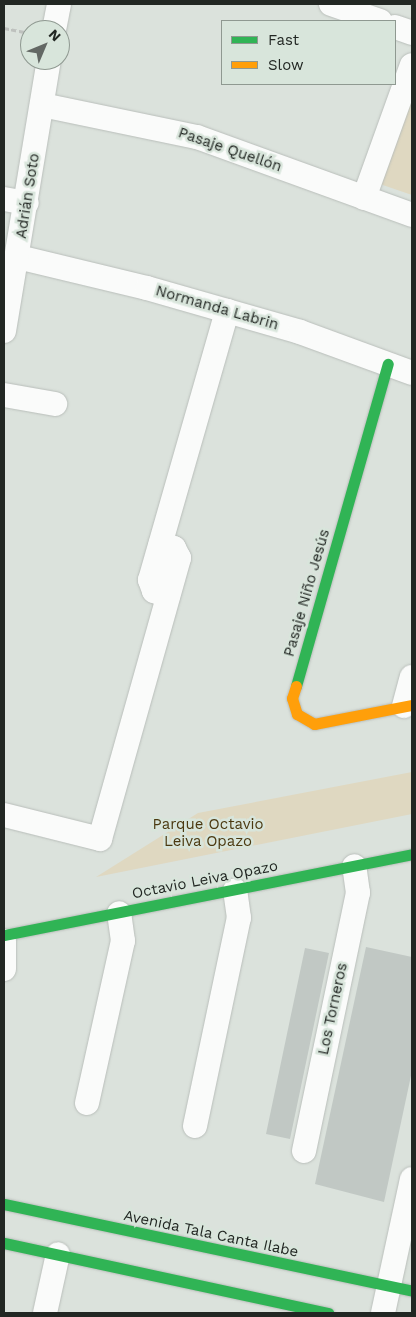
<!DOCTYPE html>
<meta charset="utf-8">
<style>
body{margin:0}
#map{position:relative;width:416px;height:1317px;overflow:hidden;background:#dbe2dc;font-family:"Work Sans",sans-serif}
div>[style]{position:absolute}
.green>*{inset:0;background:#dfd8c1}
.building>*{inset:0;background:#c1c8c4}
.path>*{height:3px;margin-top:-1.5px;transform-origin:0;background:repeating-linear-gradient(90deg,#bec1be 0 5px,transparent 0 7.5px)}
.roads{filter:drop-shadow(0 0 1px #b9beba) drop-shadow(0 0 1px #b9beba)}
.street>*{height:24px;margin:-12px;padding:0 12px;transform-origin:12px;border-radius:12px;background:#fafbfa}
.fast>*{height:11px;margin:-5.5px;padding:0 5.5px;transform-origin:5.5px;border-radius:5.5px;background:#30b455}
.slow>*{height:11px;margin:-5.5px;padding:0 5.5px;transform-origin:5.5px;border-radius:5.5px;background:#ff9f0a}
span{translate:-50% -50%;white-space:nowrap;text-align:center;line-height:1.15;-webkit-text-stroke:5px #d8e5db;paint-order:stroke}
.street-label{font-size:15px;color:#222723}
.park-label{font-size:15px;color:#4b3910}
.frame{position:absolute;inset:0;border:5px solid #222723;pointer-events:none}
.legend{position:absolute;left:221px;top:20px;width:175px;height:65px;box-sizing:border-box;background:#d8e5db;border:1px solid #8f9991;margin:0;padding:6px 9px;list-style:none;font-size:15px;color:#222723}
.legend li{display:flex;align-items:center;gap:10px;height:25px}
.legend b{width:25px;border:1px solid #8f9991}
.north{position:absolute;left:20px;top:20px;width:50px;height:50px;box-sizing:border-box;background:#d8e5db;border:1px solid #8f9991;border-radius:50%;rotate:45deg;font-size:14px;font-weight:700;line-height:20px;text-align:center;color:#222723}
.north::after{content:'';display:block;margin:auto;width:18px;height:22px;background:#636864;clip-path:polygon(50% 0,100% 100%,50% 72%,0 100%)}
</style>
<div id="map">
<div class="green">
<i style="clip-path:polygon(412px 86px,412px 195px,374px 182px)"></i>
<i style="clip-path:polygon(412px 772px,412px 814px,96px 877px,198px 813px)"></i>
</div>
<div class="building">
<i style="clip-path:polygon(366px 947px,412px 957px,412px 1071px,384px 1202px,315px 1184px)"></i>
<i style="clip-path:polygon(305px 948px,329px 953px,290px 1139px,266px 1134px)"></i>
</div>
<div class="path">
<i style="left:4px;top:28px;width:26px;rotate:11deg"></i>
</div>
<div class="roads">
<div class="street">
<i style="left:331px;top:4px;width:52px;rotate:19.1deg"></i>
<i style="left:395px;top:27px;width:18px;rotate:19deg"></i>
<i style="left:54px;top:30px;width:26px;rotate:-79deg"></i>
<i style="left:42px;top:105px;width:158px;rotate:11.7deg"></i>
<i style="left:197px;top:137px;width:229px;rotate:19.9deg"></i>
<i style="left:364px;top:198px;width:141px;rotate:-70.2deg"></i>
<i style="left:4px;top:199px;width:23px;rotate:10deg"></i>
<i style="left:18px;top:257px;width:133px;rotate:13.5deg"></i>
<i style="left:147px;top:288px;width:159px;rotate:16deg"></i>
<i style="left:300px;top:332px;width:119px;rotate:20.1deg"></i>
<i style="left:4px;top:331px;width:275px;rotate:-80.6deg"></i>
<i style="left:4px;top:395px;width:52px;rotate:10deg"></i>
<i style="left:168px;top:596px;width:15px;rotate:-160deg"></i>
<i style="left:154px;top:591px;width:12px;rotate:-110deg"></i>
<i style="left:150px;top:580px;width:280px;rotate:-74deg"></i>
<i style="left:404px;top:706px;width:30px;rotate:-75deg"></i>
<i style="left:4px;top:815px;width:99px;rotate:14deg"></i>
<i style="left:100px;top:839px;width:292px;rotate:-74.3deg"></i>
<i style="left:179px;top:558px;width:11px;rotate:-117deg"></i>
<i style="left:174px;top:548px;width:14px;rotate:-163deg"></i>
<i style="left:4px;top:941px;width:28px;rotate:90deg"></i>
<i style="left:87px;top:1103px;width:166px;rotate:-77.5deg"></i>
<i style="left:123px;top:941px;width:28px;rotate:-98deg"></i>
<i style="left:195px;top:1126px;width:213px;rotate:-78.1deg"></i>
<i style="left:239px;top:918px;width:28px;rotate:-98deg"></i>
<i style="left:304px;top:1151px;width:264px;rotate:-78.2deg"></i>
<i style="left:358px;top:893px;width:27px;rotate:-98deg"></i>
<i style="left:45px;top:1313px;width:60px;rotate:-77.6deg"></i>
<i style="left:383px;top:1313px;width:137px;rotate:-77.8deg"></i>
</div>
<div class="fast">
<i style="left:296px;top:686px;width:335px;rotate:-74.1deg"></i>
<i style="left:4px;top:935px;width:416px;rotate:-11.2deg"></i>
<i style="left:4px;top:1204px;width:417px;rotate:12deg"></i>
<i style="left:4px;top:1243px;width:332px;rotate:12.2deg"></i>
</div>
<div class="slow">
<i style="left:296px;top:686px;width:13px;rotate:108deg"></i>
<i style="left:292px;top:698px;width:17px;rotate:73deg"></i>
<i style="left:297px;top:714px;width:20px;rotate:30deg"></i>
<i style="left:314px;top:724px;width:100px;rotate:-11deg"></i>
</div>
</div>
<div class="street-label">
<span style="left:230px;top:150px;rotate:19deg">Pasaje Quellón</span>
<span style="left:28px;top:196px;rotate:-81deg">Adrián Soto</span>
<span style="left:217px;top:308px;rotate:16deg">Normanda Labrin</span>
<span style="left:307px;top:593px;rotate:-74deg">Pasaje Niño Jesús</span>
<span style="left:205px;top:880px;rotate:-11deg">Octavio Leiva Opazo</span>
<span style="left:333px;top:1009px;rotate:-78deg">Los Torneros</span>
<span style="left:211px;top:1234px;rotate:12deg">Avenida Tala Canta Ilabe</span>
</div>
<div class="park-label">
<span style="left:208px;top:833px">Parque Octavio<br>Leiva Opazo</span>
</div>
<div class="frame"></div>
<ul class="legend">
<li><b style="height:6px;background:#30b455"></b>Fast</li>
<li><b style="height:6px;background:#ff9f0a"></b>Slow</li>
</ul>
<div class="north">N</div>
</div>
